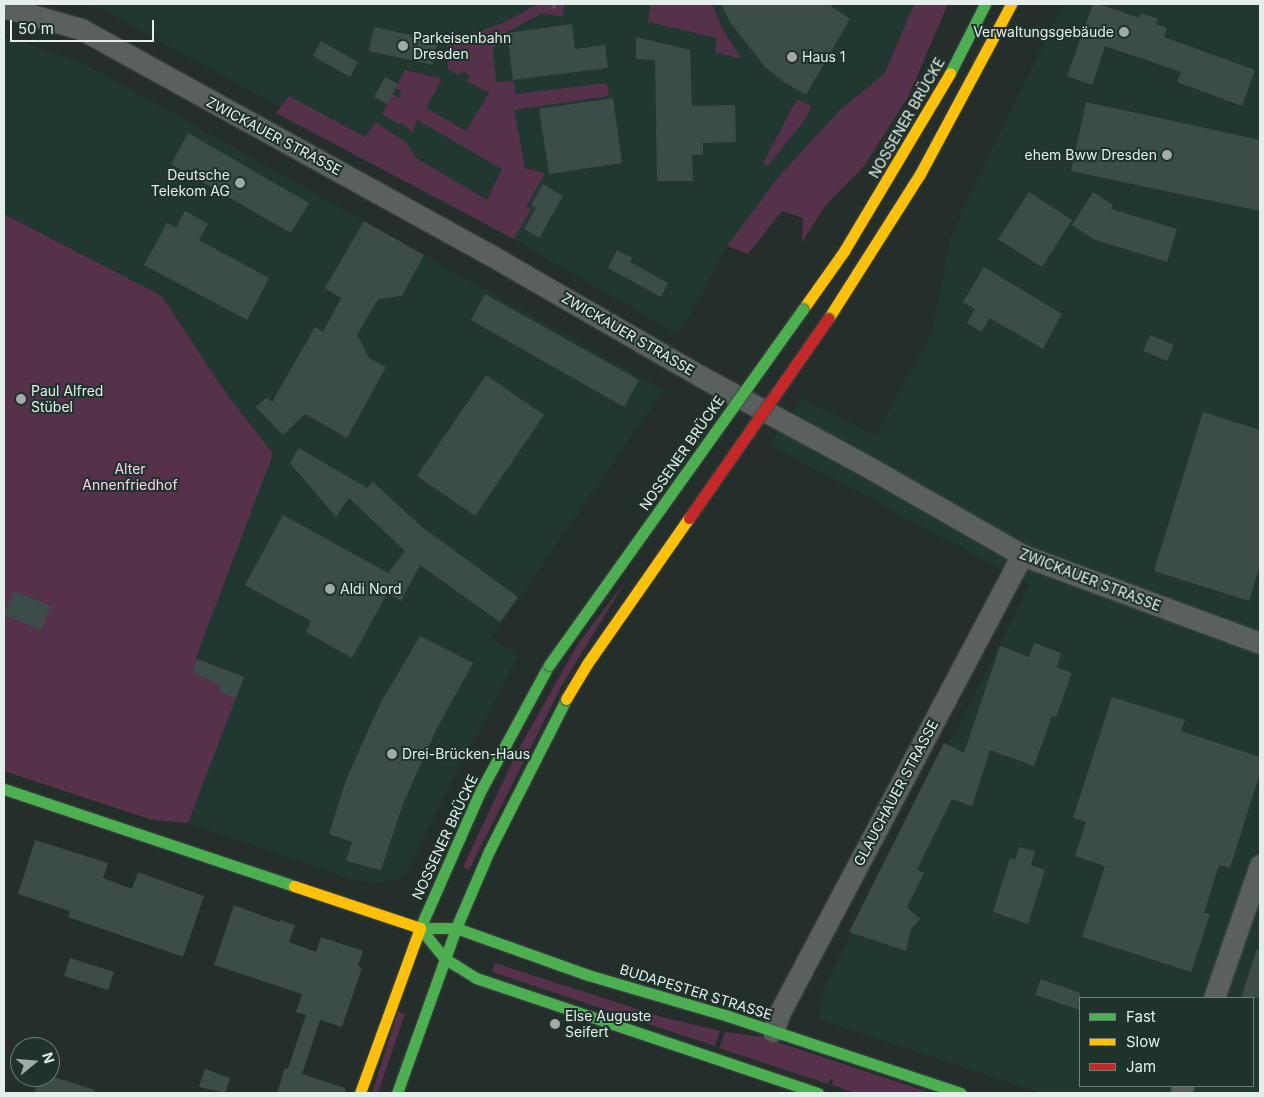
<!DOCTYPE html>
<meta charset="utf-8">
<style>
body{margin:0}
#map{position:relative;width:1264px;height:1097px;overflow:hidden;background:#242e2b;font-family:Inter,sans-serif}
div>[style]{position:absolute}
.built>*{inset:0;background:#213830}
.green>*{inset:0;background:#55314a}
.building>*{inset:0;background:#3c4c48}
.roads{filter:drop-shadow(0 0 1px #414946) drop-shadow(0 0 1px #414946)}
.street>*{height:21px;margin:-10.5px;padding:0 10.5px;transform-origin:10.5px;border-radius:10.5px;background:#59605d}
.fast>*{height:11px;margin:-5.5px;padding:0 5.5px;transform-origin:5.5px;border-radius:5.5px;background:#4caf50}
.slow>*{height:11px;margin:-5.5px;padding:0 5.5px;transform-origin:5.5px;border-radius:5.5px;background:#ffc107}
.rail>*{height:4px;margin-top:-2px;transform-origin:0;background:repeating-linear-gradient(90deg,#5e6462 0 6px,transparent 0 12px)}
.bridges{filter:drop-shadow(0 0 1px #414946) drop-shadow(0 0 1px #414946)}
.fast-bridge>*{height:11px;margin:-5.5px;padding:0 5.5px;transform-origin:5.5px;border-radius:5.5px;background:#4caf50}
.slow-bridge>*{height:11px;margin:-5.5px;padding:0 5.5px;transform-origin:5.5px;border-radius:5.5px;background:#ffc107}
.jam-bridge>*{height:11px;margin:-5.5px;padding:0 5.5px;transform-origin:5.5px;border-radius:5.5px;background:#c62828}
.dots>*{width:14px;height:14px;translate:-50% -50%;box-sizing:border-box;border:2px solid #20322c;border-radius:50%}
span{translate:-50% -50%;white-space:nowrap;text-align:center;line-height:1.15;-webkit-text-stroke:4px #20322c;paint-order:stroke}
.poi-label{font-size:14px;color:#e4efeb}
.right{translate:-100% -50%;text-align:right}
.left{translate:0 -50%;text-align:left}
.street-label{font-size:14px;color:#e4efeb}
.park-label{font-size:14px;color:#fed3ee}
.frame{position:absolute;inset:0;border:5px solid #e4efeb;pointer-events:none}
.legend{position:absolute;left:1079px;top:997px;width:175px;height:90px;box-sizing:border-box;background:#20322c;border:1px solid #6e7e78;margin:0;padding:6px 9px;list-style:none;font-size:15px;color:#e4efeb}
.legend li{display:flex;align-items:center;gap:10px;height:25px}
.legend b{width:25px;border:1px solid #6e7e78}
.north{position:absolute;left:10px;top:1037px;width:50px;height:50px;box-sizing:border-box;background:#20322c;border:1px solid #6e7e78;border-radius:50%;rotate:73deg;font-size:14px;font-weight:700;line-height:20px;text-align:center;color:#e4efeb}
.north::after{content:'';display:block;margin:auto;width:18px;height:22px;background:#a1aba8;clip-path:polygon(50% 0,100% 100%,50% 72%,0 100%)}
.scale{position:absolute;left:10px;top:20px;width:144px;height:22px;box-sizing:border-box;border:2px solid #e4efeb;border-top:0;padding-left:6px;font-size:15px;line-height:18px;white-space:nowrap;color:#e4efeb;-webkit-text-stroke:4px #20322c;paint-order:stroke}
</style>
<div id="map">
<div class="built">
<i style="clip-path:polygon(78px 4px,914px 4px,885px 73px,840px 110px,780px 175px,727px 246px,690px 315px,676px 333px,506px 235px,508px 231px,103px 10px)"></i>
<i style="clip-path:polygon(evenodd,1063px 4px,1260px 4px,1260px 1093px,1041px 1093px,818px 1019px,825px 985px,1030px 585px,769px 444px,801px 399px,877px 435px,933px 328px,951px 235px,1063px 4px,1080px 998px,1253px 998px,1253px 1086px,1080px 1086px,1080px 998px)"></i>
<i style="clip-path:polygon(4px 37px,73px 59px,130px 89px,663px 390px,492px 637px,518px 657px,455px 775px,407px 872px,399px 879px,381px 883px,354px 880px,188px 823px,243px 677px,196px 658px,273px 454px,221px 386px,162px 296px,4px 214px)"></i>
</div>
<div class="green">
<i style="clip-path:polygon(538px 4px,565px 4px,562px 17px,542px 13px,507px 32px,493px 49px,496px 82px,513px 81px,516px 94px,607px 83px,609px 96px,514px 110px,525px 168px,545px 173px,526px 207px,531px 209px,514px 239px,276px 113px,289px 96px,365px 137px,375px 122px,407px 143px,416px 158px,487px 200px,502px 169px,417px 120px,413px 133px,402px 123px,398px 124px,382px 114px,392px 94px,399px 98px,402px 92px,396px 88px,405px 70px,442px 79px,426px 108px,466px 131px,489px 93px,467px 81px,470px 76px,463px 71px,459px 75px,448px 69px,447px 42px,503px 23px)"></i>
<i style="clip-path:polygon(650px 4px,712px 4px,722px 28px,742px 59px,715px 52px,717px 38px,648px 22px)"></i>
<i style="clip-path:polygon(914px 4px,948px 4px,908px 97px,864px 166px,826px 205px,802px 242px,803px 218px,782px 211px,748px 254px,727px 246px,780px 175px,840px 110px,885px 73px)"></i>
<i style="clip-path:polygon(797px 99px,811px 106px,806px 118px,768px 166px,763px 163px)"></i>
<i style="clip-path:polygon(4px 214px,162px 296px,221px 386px,273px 454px,196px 658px,244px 677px,188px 823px,152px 820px,4px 771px)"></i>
<i style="clip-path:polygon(627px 579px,562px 685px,469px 870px,463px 867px,515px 756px,577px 645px)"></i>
<i style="clip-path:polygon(495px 963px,662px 1017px,720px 1031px,715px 1046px,492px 972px)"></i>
<i style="clip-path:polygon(398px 1011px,405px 1014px,378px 1093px,372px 1093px)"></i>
<i style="clip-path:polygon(725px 1032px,762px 1037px,931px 1093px,855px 1093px,832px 1085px,833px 1080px,830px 1079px,828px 1084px,719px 1048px)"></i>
</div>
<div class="building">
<i style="clip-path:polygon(721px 4px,828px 4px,850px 19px,806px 95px,784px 82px,765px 67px,730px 22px)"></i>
<i style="clip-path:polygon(1093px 4px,1099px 4px,1139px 18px,1141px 13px,1158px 19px,1156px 24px,1167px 28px,1164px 37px,1255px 70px,1242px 106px,1177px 82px,1181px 72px,1105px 46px,1092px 85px,1067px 76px)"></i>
<i style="clip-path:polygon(572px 24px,575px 49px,605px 45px,608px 68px,513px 80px,507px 33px)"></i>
<i style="clip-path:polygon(374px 27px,438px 41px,432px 65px,369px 51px)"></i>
<i style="clip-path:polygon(636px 37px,690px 50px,692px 106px,735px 105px,736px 142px,703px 143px,703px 155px,692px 155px,693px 181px,657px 181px,655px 60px,636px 59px)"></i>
<i style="clip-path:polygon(321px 41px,358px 62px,350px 77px,313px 56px)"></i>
<i style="clip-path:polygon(385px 77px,398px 84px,387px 104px,374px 97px)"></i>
<i style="clip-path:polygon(613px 98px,622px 163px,549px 174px,539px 109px)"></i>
<i style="clip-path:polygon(1086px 102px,1260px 140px,1260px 211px,1071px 171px)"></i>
<i style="clip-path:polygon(188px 133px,309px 203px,291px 233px,171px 164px)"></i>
<i style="clip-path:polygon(543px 184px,563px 196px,539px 238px,524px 229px,536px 208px,531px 205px)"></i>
<i style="clip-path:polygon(1029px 192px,1072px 220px,1042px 267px,998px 239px)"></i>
<i style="clip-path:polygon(1093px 192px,1113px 205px,1111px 209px,1177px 229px,1167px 262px,1093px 239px,1072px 225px)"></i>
<i style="clip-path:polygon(185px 211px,208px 224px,199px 240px,269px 278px,247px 320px,144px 265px,167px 223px,176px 228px)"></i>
<i style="clip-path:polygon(364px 221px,424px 255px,402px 296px,378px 299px,357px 335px,369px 358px,386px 367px,347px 438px,305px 414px,283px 435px,256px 407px,267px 397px,272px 402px,315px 327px,323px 332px,341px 298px,325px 288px)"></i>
<i style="clip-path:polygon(617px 250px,632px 258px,630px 262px,668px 283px,661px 297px,608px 268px)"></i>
<i style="clip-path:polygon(984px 267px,1062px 314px,1043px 349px,990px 318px,981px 332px,967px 323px,975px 309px,963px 302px)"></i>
<i style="clip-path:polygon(485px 294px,639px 380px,624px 407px,471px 320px)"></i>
<i style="clip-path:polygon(1150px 335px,1174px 345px,1167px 361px,1143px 351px)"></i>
<i style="clip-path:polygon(486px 375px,544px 415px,475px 516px,417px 476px)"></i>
<i style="clip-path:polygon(1203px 412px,1260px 430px,1260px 565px,1249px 601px,1154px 571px)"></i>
<i style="clip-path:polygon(299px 448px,367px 488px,373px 482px,422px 527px,518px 597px,500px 622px,420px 565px,401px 601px,387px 593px,352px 658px,306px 632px,311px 621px,245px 585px,283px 515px,388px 573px,405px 551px,349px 498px,336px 517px,290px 463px)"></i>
<i style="clip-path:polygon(14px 591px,51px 606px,41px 630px,4px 615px)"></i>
<i style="clip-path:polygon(420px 636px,473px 663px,437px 728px,403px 804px,381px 870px,346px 861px,352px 842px,329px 834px,346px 780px,380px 704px)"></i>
<i style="clip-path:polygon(1034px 643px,1061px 653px,1057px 667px,1072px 673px,1056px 717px,1052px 716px,1034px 766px,990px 750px,972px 806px,952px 799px,917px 869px,924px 873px,907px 907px,920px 919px,911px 929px,906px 951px,849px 932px,944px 743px,964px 753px,1000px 646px,1029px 657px)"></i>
<i style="clip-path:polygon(197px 659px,244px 677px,236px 698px,219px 691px,221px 686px,192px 672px)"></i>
<i style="clip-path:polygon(1112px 697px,1185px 720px,1181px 731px,1260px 757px,1260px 773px,1230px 868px,1219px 865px,1204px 913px,1210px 914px,1191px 972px,1082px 937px,1105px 866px,1075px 856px,1086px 822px,1073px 818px)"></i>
<i style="clip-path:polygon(35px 840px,108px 863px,103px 878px,132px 889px,138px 872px,204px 896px,183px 957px,68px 917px,70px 911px,18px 894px)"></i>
<i style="clip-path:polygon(1019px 847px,1035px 851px,1031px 865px,1045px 870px,1028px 924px,993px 912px,1010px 858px,1015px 860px)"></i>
<i style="clip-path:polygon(234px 905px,279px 922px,280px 920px,295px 925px,289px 942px,316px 952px,321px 937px,363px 951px,358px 966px,362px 968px,342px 1027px,320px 1020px,302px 1074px,345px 1088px,345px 1093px,277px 1093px,285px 1068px,288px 1069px,306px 1015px,296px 1012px,302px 994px,214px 965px)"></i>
<i style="clip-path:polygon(1257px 949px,1260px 950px,1260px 998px,1241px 998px)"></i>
<i style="clip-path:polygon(70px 958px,114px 972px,108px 990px,64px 976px)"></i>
<i style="clip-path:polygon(1041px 979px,1080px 993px,1080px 1010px,1035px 995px)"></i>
<i style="clip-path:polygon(205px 1069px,230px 1078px,225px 1093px,199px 1087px)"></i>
<i style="clip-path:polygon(40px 1077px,54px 1077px,95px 1090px,94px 1093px,34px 1093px)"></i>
</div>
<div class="roads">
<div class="street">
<i style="left:4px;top:7px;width:80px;rotate:15.9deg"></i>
<i style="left:81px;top:29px;width:464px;rotate:28.9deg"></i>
<i style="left:487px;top:253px;width:248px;rotate:30deg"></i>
<i style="left:702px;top:377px;width:193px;rotate:28.4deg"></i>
<i style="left:872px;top:469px;width:173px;rotate:29.8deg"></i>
<i style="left:1022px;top:555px;width:254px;rotate:20.3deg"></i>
<i style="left:1214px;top:998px;width:141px;rotate:-70.9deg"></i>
<i style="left:773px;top:1031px;width:20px;rotate:-70deg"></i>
<i style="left:780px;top:1012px;width:517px;rotate:-62.1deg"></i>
<i style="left:1181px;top:1093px;width:7px;rotate:-74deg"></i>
</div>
<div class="fast">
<i style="left:950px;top:73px;width:77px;rotate:-63.1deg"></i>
<i style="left:4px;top:789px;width:306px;rotate:18.5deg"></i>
<i style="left:420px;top:928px;width:36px"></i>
<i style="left:456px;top:928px;width:140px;rotate:19.6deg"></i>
<i style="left:588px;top:975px;width:146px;rotate:16.3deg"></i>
<i style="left:728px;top:1016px;width:245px;rotate:18.3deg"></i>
<i style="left:420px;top:928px;width:38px;rotate:51deg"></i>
<i style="left:444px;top:958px;width:38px;rotate:32deg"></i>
<i style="left:476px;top:978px;width:361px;rotate:18.6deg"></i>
<i style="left:420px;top:928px;width:151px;rotate:-66.2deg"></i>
<i style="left:481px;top:790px;width:142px;rotate:-61.5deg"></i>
<i style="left:456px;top:928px;width:84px;rotate:-66.8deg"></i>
<i style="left:489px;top:851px;width:170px;rotate:-63.1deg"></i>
<i style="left:397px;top:1093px;width:175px;rotate:-70.3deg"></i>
</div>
<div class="slow">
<i style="left:803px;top:309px;width:71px;rotate:-54.7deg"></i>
<i style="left:844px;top:251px;width:207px;rotate:-59.2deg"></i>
<i style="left:828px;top:319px;width:172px;rotate:-57.6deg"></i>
<i style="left:920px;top:174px;width:193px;rotate:-61.8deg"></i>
<i style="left:294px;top:886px;width:133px;rotate:18.4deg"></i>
<i style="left:420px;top:928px;width:176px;rotate:110deg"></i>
</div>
</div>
<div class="rail">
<i style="left:553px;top:6px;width:2px;rotate:27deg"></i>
</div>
<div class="bridges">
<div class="fast-bridge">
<i style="left:549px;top:665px;width:437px;rotate:-54.5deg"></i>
</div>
<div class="slow-bridge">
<i style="left:566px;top:699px;width:41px;rotate:-59deg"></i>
<i style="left:587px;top:664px;width:178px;rotate:-55.1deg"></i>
</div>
<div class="jam-bridge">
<i style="left:689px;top:518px;width:243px;rotate:-55.1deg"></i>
</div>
</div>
<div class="dots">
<i style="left:1124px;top:32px;background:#a1aba8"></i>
<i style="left:403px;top:46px;background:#a1aba8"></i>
<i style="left:792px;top:57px;background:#a1aba8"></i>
<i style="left:1167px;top:155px;background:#a1aba8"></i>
<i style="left:240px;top:183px;background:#a1aba8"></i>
<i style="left:21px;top:399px;background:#a1aba8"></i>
<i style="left:330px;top:589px;background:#a1aba8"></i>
<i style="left:392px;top:754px;background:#a1aba8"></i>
<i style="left:555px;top:1024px;background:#a1aba8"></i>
</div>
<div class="poi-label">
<span class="right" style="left:1114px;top:32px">Verwaltungsgebäude</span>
<span class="left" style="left:413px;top:46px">Parkeisenbahn<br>Dresden</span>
<span class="left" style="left:802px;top:57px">Haus 1</span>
<span class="right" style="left:1157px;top:155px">ehem Bww Dresden</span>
<span class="right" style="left:230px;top:183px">Deutsche<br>Telekom AG</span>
<span class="left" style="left:31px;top:399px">Paul Alfred<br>Stübel</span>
<span class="left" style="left:340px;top:589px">Aldi Nord</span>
<span class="left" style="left:402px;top:754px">Drei-Brücken-Haus</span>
<span class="left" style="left:565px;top:1024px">Else Auguste<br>Seifert</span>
</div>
<div class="street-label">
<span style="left:907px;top:118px;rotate:-60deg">NOSSENER BRÜCKE</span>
<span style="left:274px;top:136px;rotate:28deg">ZWICKAUER STRASSE</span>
<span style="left:628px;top:334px;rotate:30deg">ZWICKAUER STRASSE</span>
<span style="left:682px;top:453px;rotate:-55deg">NOSSENER BRÜCKE</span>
<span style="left:1090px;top:580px;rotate:21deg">ZWICKAUER STRASSE</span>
<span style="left:896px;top:793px;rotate:-62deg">GLAUCHAUER STRASSE</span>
<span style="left:445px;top:837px;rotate:-65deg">NOSSENER BRÜCKE</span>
<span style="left:696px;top:992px;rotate:17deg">BUDAPESTER STRASSE</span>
</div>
<div class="park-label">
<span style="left:130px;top:477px">Alter<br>Annenfriedhof</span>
</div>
<div class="frame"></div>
<ul class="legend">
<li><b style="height:6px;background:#4caf50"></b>Fast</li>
<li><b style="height:6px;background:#ffc107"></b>Slow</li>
<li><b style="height:6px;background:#c62828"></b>Jam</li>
</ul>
<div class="north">N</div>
<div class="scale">50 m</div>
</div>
